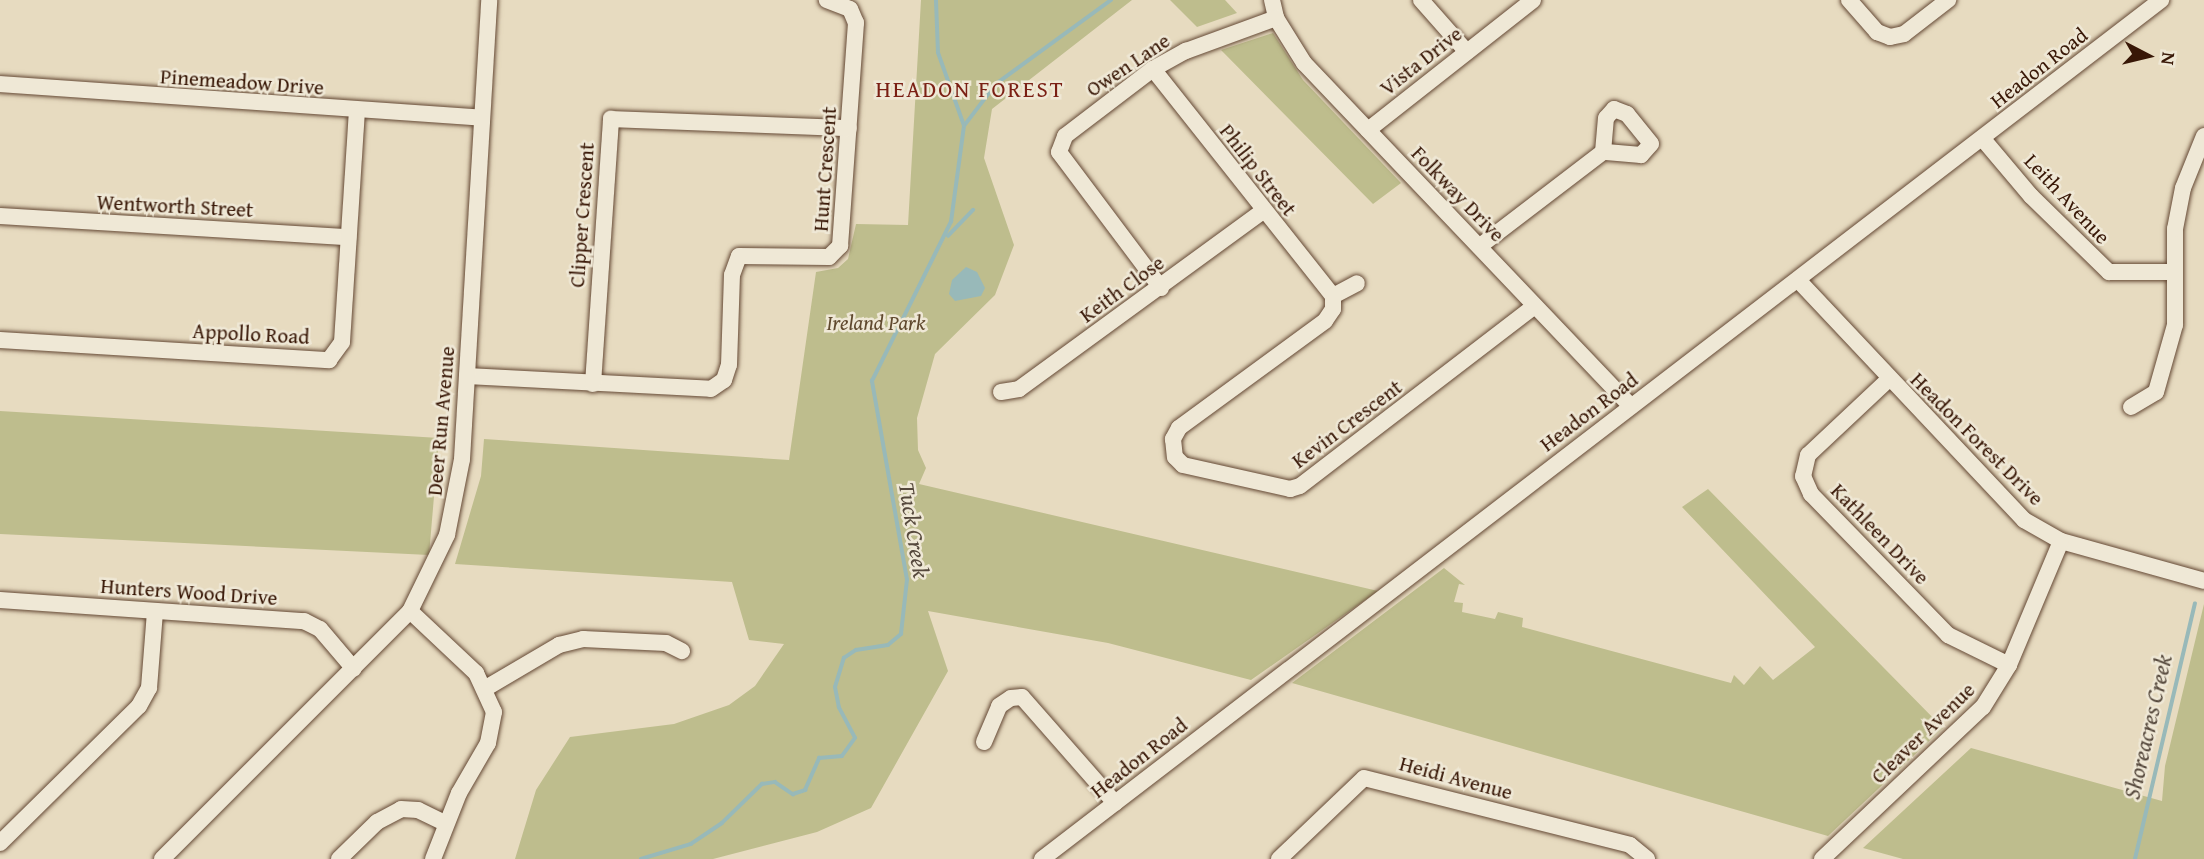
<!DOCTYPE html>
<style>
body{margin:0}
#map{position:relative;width:2204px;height:859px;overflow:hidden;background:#e7dbc0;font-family:"Gentium Book Plus",serif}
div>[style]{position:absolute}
.green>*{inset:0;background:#bebd8d}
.water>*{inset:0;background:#98b9b9}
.stream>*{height:3.5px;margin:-1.75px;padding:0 1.75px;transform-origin:1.75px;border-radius:1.75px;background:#98b9b9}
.roads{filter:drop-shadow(0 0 2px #644834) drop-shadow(0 0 2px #644834)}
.minor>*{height:16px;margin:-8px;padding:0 8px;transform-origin:8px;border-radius:8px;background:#efe8d6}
span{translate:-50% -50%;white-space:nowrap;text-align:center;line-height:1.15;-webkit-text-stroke:5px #efe8d6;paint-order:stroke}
.street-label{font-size:21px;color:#381706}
.park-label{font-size:21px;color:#60492e;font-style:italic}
.neighbourhood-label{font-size:23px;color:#7a1f14;letter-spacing:2px}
.water-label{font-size:23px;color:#55483c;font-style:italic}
.north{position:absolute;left:2113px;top:21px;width:70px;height:70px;-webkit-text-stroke:5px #efe8d6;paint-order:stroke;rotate:97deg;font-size:19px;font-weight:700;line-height:28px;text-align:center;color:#381706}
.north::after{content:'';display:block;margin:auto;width:24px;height:32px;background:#381706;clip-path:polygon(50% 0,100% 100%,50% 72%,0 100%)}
</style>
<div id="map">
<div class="green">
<i style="clip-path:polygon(921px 0,1132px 0,992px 109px,984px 158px,1014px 245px,995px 295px,935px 354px,917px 418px,918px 450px,926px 468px,919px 484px,1378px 591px,1251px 680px,1108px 643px,928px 611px,948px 671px,871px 808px,817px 832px,713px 859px,515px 859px,536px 790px,570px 737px,674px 724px,729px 705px,755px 686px,784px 644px,749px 640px,732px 582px,455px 564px,481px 476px,484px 439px,789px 460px,816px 272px,838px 268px,848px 259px,856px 224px,908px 225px)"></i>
<i style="clip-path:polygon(1170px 0,1225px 0,1237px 13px,1197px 27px)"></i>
<i style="clip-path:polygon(1273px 33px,1303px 80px,1401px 183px,1373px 204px,1221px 50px)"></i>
<i style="clip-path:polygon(0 411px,439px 438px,429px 555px,0 534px)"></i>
<i style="clip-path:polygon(1708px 489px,1943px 728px,1828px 836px,1292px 683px,1444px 568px,1465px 585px,1459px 584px,1454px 602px,1463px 603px,1462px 612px,1495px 619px,1498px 612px,1523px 618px,1522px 627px,1731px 683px,1734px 675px,1744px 685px,1760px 666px,1773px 680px,1815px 647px,1682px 507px)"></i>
<i style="clip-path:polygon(2204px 604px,2204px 859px,1903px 859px,1863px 848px,1971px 748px,2162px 801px,2165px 766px)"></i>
</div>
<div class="water">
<i style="clip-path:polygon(966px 267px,977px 272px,985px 288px,981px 296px,955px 301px,949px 294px,952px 280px)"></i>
</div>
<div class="stream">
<i style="left:964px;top:126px;width:53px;rotate:-52.7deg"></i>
<i style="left:996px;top:84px;width:142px;rotate:-36.1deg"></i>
<i style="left:948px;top:236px;width:36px;rotate:-46deg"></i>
<i style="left:641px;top:859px;width:52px;rotate:-16.7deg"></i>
<i style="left:691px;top:844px;width:37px;rotate:-34deg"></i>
<i style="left:722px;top:823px;width:56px;rotate:-44.3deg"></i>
<i style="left:762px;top:784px;width:13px;rotate:-9deg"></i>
<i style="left:775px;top:782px;width:22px;rotate:34deg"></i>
<i style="left:793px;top:794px;width:13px;rotate:-18deg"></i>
<i style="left:805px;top:790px;width:35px;rotate:-66deg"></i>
<i style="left:819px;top:758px;width:23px;rotate:-5deg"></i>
<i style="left:842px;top:756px;width:22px;rotate:-54deg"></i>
<i style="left:855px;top:738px;width:34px;rotate:-118deg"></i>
<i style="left:839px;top:708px;width:21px;rotate:-101deg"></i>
<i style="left:835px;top:687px;width:30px;rotate:-73deg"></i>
<i style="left:844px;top:658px;width:14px;rotate:-34deg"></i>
<i style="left:856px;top:650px;width:32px;rotate:-9deg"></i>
<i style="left:888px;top:645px;width:17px;rotate:-40deg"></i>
<i style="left:901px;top:634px;width:54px;rotate:-83.7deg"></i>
<i style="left:907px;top:580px;width:202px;rotate:-100deg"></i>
<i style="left:872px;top:381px;width:178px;rotate:-63.6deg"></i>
<i style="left:951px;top:222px;width:97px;rotate:-82.3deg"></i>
<i style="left:964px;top:126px;width:77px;rotate:-109.6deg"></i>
<i style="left:938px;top:53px;width:53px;rotate:-92.2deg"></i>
<i style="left:2135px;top:859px;width:262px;rotate:-76.8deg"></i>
</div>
<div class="roads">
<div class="minor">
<i style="left:1272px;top:0;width:18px;rotate:77deg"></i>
<i style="left:1276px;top:18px;width:53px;rotate:58.1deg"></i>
<i style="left:1304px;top:63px;width:474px;rotate:46.4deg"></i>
<i style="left:1421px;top:0;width:69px;rotate:48.5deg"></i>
<i style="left:1849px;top:0;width:43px;rotate:48.8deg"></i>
<i style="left:1877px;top:32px;width:14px;rotate:21deg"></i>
<i style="left:1890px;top:37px;width:14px;rotate:-12deg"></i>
<i style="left:1904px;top:34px;width:56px;rotate:-37.7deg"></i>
<i style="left:1153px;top:69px;width:290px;rotate:51.6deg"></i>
<i style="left:0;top:84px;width:483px;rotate:4deg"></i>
<i style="left:1368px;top:130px;width:210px;rotate:-38.2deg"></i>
<i style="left:1982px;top:138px;width:76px;rotate:49.8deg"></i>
<i style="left:2031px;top:196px;width:109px;rotate:44.3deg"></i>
<i style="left:2109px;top:272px;width:63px"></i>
<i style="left:0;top:216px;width:349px;rotate:3.5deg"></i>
<i style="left:1480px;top:246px;width:155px;rotate:-37.4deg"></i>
<i style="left:1603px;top:152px;width:34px;rotate:-85deg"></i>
<i style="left:1606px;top:118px;width:12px;rotate:-48deg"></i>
<i style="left:1614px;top:109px;width:14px;rotate:21deg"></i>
<i style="left:1627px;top:114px;width:38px;rotate:51deg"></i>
<i style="left:1651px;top:144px;width:15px;rotate:132deg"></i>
<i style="left:1641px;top:155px;width:38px;rotate:-175deg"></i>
<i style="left:1798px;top:280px;width:330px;rotate:46.7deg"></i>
<i style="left:2024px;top:520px;width:43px;rotate:29.6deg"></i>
<i style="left:2061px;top:541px;width:148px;rotate:15.6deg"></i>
<i style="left:1161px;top:288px;width:170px;rotate:-126.9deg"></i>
<i style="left:1059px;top:152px;width:17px;rotate:-69deg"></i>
<i style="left:1065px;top:136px;width:111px;rotate:-37.3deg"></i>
<i style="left:1153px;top:69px;width:38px;rotate:-29deg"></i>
<i style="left:1186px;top:51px;width:96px;rotate:-20.1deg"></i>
<i style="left:1333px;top:296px;width:13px;rotate:90deg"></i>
<i style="left:1333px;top:309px;width:14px;rotate:124deg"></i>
<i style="left:1325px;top:321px;width:181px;rotate:143.8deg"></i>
<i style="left:1179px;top:428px;width:13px;rotate:119deg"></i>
<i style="left:1173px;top:439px;width:18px;rotate:84deg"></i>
<i style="left:1175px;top:457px;width:11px;rotate:45deg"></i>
<i style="left:1183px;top:465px;width:110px;rotate:12.6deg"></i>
<i style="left:1290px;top:489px;width:10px;rotate:-17deg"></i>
<i style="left:1300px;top:486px;width:296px;rotate:-37.5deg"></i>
<i style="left:1333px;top:296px;width:27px;rotate:-28deg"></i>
<i style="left:0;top:340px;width:330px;rotate:3.5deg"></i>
<i style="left:329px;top:360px;width:22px;rotate:-54deg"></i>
<i style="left:342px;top:342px;width:231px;rotate:-86.3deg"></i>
<i style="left:467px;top:376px;width:244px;rotate:3deg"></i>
<i style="left:711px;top:389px;width:16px;rotate:-35deg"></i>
<i style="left:724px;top:380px;width:16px;rotate:-72deg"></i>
<i style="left:729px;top:365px;width:90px;rotate:-88.1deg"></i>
<i style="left:732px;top:275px;width:20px;rotate:-70deg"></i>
<i style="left:739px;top:256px;width:90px;rotate:0.6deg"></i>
<i style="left:829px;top:257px;width:16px;rotate:-45deg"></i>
<i style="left:840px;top:246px;width:224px;rotate:-85.9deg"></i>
<i style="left:856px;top:23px;width:15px;rotate:-113deg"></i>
<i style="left:850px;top:9px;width:25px;rotate:-159deg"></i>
<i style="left:1889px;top:379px;width:111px;rotate:136.8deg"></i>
<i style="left:1808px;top:455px;width:22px;rotate:103deg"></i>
<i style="left:1803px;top:476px;width:20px;rotate:66deg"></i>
<i style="left:1811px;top:494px;width:197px;rotate:45.8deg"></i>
<i style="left:1948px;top:635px;width:68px;rotate:26.2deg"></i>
<i style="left:593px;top:384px;width:266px;rotate:-86.1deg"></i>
<i style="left:611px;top:119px;width:238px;rotate:2.2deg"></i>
<i style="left:1001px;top:392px;width:18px;rotate:-9deg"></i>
<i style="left:1019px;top:389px;width:302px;rotate:-36.1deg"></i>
<i style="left:2131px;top:407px;width:29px;rotate:-31deg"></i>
<i style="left:2156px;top:392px;width:70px;rotate:-74.2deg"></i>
<i style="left:2175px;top:325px;width:96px;rotate:-90deg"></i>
<i style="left:2175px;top:229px;width:42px;rotate:-79deg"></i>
<i style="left:2183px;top:188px;width:56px;rotate:-68deg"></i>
<i style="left:0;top:600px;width:305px;rotate:4deg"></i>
<i style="left:304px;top:621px;width:18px;rotate:27deg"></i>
<i style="left:320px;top:629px;width:52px;rotate:49.6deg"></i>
<i style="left:410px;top:611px;width:91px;rotate:43.2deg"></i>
<i style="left:476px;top:673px;width:43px;rotate:65.2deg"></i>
<i style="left:494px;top:712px;width:32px;rotate:101deg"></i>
<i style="left:488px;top:743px;width:58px;rotate:120.1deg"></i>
<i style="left:459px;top:793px;width:71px;rotate:111.5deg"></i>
<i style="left:486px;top:688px;width:85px;rotate:-30.5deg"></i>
<i style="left:559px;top:645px;width:25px;rotate:-14deg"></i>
<i style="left:583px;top:639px;width:83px;rotate:2.8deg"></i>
<i style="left:666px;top:643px;width:18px;rotate:27deg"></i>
<i style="left:984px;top:742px;width:39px;rotate:-67deg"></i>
<i style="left:999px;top:706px;width:14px;rotate:-34deg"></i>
<i style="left:1011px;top:698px;width:11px;rotate:-5deg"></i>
<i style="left:1022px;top:697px;width:141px;rotate:48.7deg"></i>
<i style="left:0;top:843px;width:195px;rotate:-44.6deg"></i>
<i style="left:139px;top:706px;width:21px;rotate:-61deg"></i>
<i style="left:149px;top:688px;width:77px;rotate:-85.5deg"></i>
<i style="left:162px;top:859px;width:351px;rotate:-45deg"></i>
<i style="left:410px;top:611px;width:85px;rotate:-64deg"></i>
<i style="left:447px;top:535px;width:77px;rotate:-78.8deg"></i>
<i style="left:462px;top:459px;width:460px;rotate:-86.6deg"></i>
<i style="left:339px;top:859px;width:53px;rotate:-44.2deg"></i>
<i style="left:377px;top:822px;width:27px;rotate:-28deg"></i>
<i style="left:401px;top:809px;width:17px;rotate:3deg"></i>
<i style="left:418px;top:810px;width:30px;rotate:26deg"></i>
<i style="left:1042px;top:859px;width:1411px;rotate:-37.51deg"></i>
<i style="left:1279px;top:859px;width:117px;rotate:-43.6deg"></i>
<i style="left:1364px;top:778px;width:274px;rotate:14.1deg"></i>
<i style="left:1630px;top:845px;width:22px;rotate:39deg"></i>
<i style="left:1822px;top:859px;width:221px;rotate:-43.4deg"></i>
<i style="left:1983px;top:707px;width:49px;rotate:-58.2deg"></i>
<i style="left:2009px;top:665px;width:134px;rotate:-67.2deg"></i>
</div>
</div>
<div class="street-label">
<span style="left:1421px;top:61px;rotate:-38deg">Vista Drive</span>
<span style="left:1128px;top:65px;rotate:-34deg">Owen Lane</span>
<span style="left:2039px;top:68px;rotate:-38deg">Headon Road</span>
<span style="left:242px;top:82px;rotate:4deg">Pinemeadow Drive</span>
<span style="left:825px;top:169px;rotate:-86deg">Hunt Crescent</span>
<span style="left:1258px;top:170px;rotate:52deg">Philip Street</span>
<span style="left:1458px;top:194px;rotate:46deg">Folkway Drive</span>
<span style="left:2067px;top:199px;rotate:47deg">Leith Avenue</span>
<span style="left:175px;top:206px;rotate:3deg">Wentworth Street</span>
<span style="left:582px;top:215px;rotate:-86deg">Clipper Crescent</span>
<span style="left:1122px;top:289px;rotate:-36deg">Keith Close</span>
<span style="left:251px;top:334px;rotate:3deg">Appollo Road</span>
<span style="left:1589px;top:412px;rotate:-37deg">Headon Road</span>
<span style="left:441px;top:421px;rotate:-85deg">Deer Run Avenue</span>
<span style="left:1347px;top:424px;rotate:-37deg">Kevin Crescent</span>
<span style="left:1977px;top:439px;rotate:45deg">Headon Forest Drive</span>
<span style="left:1880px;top:534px;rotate:46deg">Kathleen Drive</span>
<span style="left:189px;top:592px;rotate:4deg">Hunters Wood Drive</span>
<span style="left:1923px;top:733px;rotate:-44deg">Cleaver Avenue</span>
<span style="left:1139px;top:758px;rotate:-38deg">Headon Road</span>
<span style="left:1456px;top:778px;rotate:15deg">Heidi Avenue</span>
</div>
<div class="park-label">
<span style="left:876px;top:323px">Ireland Park</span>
</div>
<div class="neighbourhood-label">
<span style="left:970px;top:89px">HEADON FOREST</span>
</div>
<div class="water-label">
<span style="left:914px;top:530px;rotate:81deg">Tuck Creek</span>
<span style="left:2148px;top:727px;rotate:-77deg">Shoreacres Creek</span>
</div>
<div class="north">N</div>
</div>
